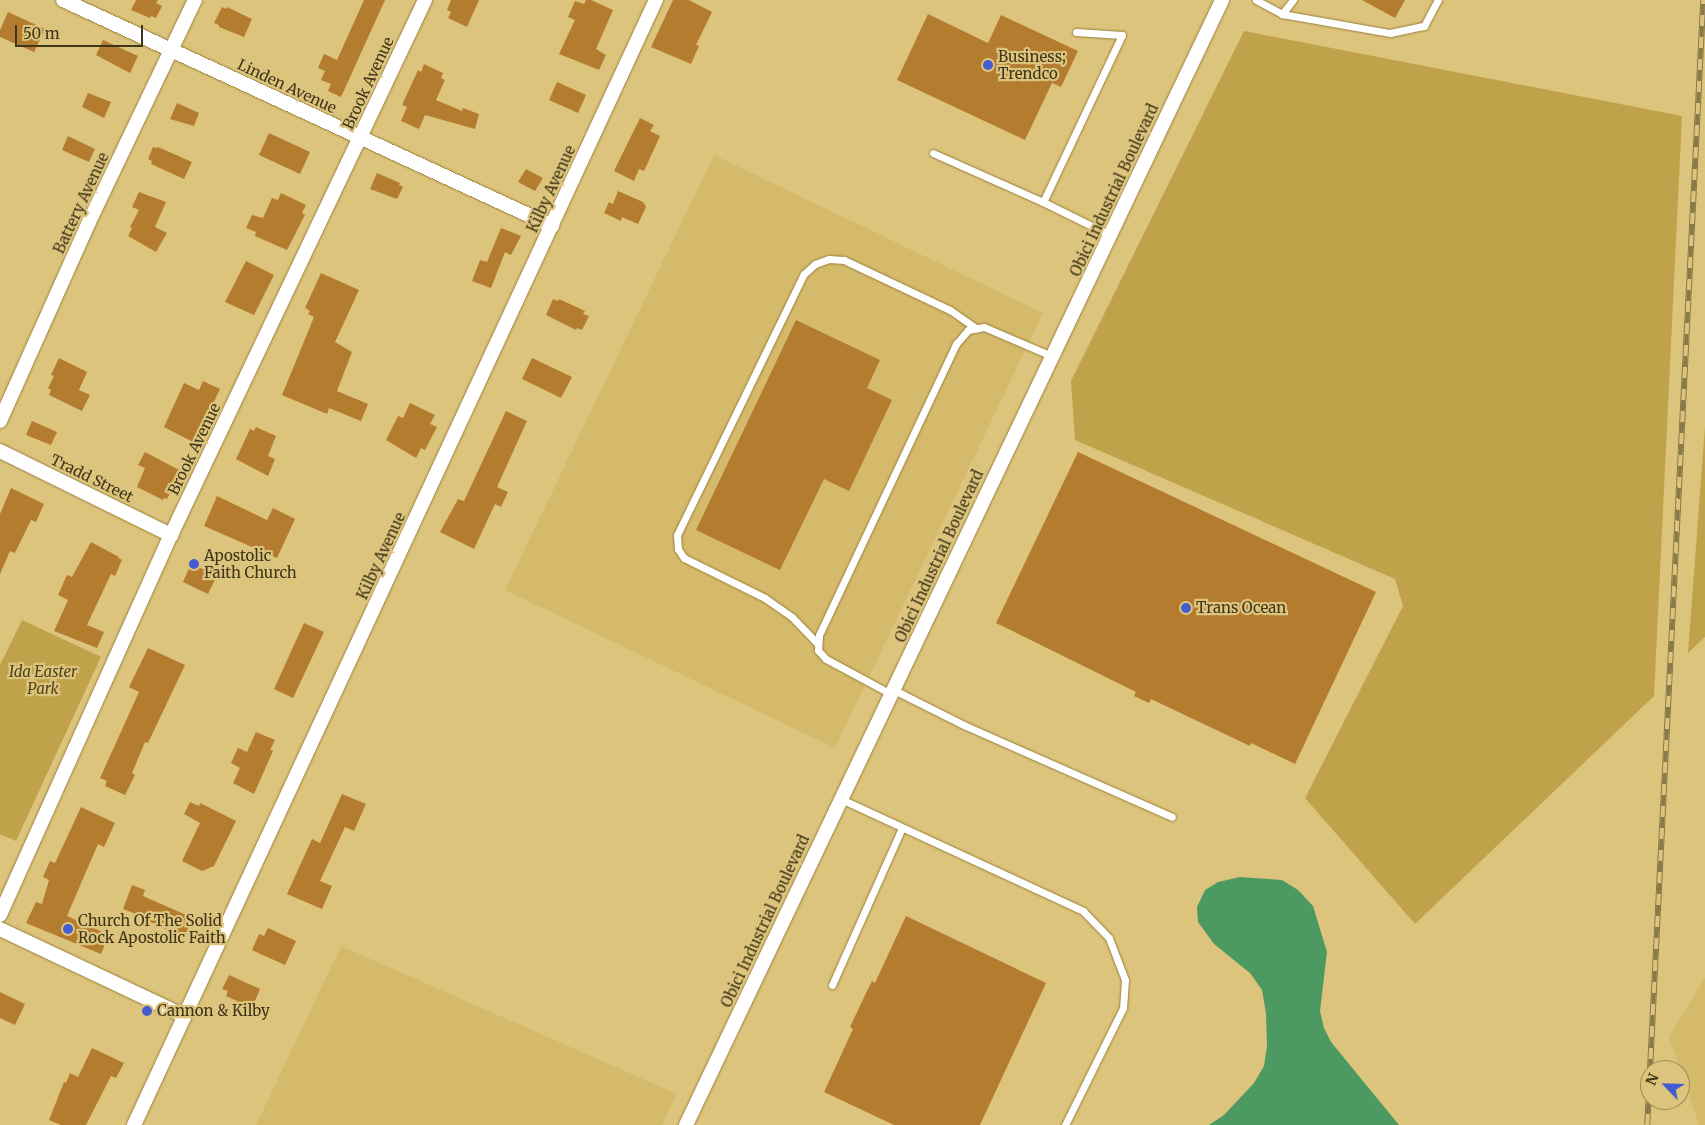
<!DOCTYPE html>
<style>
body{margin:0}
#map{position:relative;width:1705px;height:1125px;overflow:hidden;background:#ddc47d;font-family:Merriweather,serif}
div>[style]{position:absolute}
.built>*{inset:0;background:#d6ba6b}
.green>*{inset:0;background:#c0a24a}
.water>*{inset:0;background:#4c9961}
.building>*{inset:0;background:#b47c2f}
.roads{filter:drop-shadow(0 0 1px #99813b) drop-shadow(0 0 1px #99813b)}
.service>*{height:7px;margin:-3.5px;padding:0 3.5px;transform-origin:3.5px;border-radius:3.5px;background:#fff}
.minor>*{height:14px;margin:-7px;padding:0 7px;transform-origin:7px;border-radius:7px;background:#fff}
.rail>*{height:5.5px;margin-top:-2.75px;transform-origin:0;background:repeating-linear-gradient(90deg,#ddc47d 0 11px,#8b7a49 0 22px);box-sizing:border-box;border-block:1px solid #8b7a49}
.dots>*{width:14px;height:14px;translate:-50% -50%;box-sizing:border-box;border:2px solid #ddc47d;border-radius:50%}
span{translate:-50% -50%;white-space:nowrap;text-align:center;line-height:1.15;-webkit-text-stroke:4.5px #ddc47d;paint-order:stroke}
.poi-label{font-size:15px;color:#3f3518}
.left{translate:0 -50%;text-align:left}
.street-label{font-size:15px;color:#3f3518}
.park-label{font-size:15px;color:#4f421c;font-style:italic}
.north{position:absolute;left:1640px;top:1060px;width:50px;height:50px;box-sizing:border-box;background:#ddc47d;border:1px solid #9e8b55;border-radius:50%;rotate:294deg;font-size:14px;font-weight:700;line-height:20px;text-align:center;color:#3f3518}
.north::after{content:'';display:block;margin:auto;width:18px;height:22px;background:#455cd0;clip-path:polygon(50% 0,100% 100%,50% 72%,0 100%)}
.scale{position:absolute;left:15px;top:25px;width:128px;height:22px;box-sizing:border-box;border:2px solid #3f3518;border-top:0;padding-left:6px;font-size:15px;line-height:18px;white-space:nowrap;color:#3f3518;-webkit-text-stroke:4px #ddc47d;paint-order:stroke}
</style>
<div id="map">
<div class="built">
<i style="clip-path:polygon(714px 155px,1043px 313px,835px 748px,505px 590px)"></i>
<i style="clip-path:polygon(341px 946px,677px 1094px,662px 1125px,256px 1125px)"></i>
<i style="clip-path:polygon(1705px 978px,1705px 1125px,1699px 1125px,1669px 1037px)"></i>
</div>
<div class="green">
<i style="clip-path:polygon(1244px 31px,1682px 116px,1654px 696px,1415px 924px,1305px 798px,1403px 606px,1395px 579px,1075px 440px,1071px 381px)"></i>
<i style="clip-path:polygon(1705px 426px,1705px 637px,1688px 653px)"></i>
<i style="clip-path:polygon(22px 620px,101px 657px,16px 841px,0 834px,0 665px)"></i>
</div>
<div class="water">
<i style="clip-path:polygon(1240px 877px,1282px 880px,1298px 890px,1313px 906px,1327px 952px,1320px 1011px,1324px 1028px,1331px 1042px,1399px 1125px,1209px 1125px,1224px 1115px,1254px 1083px,1264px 1066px,1267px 1046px,1266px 1013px,1262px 990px,1250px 973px,1214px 944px,1198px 922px,1197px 907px,1205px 890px,1218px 882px)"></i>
</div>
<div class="building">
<i style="clip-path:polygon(136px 0,158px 0,156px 3px,162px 6px,156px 18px,151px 16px,150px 18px,131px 10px)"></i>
<i style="clip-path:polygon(364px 0,385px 0,341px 97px,328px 91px,331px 84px,321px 80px,325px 71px,318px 68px,324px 54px,337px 60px)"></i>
<i style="clip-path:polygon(451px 0,479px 0,467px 27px,448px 18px,451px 12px,447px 10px)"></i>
<i style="clip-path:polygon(586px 0,591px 0,613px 10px,596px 49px,606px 55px,599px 70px,559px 54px,575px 20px,568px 17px,575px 1px,584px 4px)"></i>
<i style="clip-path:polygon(673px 0,689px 0,712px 12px,696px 45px,699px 46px,691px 64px,651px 47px)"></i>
<i style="clip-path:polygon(1362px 0,1405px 0,1395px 18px)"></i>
<i style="clip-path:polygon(222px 7px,226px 9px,227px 7px,252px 19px,244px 37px,219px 27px,219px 25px,214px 23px)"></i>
<i style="clip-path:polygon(8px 12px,45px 29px,34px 52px,0 37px,0 30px)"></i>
<i style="clip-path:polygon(928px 14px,988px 43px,1001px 15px,1078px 51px,1061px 87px,1052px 83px,1025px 140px,897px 80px)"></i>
<i style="clip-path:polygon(103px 40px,138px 56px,130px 73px,96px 55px)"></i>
<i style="clip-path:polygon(424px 64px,443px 73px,441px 78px,445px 80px,436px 100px,462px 111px,463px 108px,479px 114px,475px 129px,425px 115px,419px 129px,401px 121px,407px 107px,402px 105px,418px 70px,421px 72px)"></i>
<i style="clip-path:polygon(557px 82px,586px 95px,578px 113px,549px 100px)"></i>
<i style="clip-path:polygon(88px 93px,111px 102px,104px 118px,82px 107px)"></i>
<i style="clip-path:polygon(177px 103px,199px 113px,194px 126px,170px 119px)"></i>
<i style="clip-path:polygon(640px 118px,654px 125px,650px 131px,660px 136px,644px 171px,639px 169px,634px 181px,614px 171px)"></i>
<i style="clip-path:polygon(269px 133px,310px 152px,300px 174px,259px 155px)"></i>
<i style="clip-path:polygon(68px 136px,95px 149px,89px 162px,62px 150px)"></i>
<i style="clip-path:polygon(153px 147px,157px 148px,158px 147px,192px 162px,184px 179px,151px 164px,152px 161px,148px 159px)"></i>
<i style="clip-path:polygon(526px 169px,543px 178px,535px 191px,518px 182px)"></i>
<i style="clip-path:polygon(377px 173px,400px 183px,399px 185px,403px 187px,397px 199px,370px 189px)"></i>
<i style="clip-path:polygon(618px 191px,643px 202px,646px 207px,638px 224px,622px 217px,621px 221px,604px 213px,609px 202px,613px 204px)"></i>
<i style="clip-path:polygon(139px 192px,166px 202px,155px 227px,167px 233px,156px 252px,128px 236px,132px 228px,130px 227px,139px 210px,132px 207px)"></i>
<i style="clip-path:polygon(281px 193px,306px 205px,302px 213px,305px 215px,287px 250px,255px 236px,256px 232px,246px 228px,252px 215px,263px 218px,272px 198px,278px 200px)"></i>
<i style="clip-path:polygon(501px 228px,521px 236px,511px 255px,505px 252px,491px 288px,472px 281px,480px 260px,487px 262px)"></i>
<i style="clip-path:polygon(246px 261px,274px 275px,254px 315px,225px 302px)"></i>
<i style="clip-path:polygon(321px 273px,359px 290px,335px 342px,352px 352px,337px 391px,368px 404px,361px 421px,329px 408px,327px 414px,282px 395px,314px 317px,308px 314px,310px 311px,305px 308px)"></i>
<i style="clip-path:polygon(553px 299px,558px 301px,559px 299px,585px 311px,583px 314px,589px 316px,582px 330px,577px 328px,576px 330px,546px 315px)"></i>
<i style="clip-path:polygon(796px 320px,880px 360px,867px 388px,892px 400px,849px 491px,824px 479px,780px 570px,696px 530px)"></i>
<i style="clip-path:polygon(59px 358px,87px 372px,79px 390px,90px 395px,82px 411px,49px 395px,51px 390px,48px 388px,54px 376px,51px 375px)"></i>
<i style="clip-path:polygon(532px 358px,572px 377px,561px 398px,522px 379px)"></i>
<i style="clip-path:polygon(203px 381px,220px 389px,195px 442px,191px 441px,164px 427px,184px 383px,199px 390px)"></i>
<i style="clip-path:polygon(410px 403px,435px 415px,430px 424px,437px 427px,425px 450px,421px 448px,416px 458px,386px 440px,398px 416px,403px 418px)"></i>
<i style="clip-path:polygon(506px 411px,527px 421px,497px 487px,508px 492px,501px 507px,495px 504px,474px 549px,440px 532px,458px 499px,464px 501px)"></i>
<i style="clip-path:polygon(32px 421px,57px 432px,51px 445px,26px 435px)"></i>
<i style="clip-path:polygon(256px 427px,276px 436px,268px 456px,275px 459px,268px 476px,236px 459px,250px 429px,254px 431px)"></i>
<i style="clip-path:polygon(145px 452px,181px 471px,167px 499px,164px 498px,163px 500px,137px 487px,145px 468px,138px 465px)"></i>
<i style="clip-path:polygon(1078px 452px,1376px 592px,1295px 764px,1251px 743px,1250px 746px,1151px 699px,1149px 703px,1134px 696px,1136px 692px,996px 623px)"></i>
<i style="clip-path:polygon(11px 488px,44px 504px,36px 522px,31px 520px,15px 553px,10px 551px,0 574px,0 514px)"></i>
<i style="clip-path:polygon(217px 496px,267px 520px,273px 508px,295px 519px,277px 558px,204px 526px)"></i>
<i style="clip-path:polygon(91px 542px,119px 557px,118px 558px,122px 560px,115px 576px,111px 574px,87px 625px,104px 632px,97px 648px,54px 631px,68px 600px,58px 595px,67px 575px,72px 577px)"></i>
<i style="clip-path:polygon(191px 564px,217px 575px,208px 594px,183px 582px)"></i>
<i style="clip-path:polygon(304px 623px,324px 632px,293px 698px,274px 689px)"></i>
<i style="clip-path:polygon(148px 648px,185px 665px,148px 743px,145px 742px,132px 773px,135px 775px,125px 795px,105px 786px,107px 781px,100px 778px,139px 692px,129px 687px)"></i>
<i style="clip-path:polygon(256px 732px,275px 740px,270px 750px,273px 751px,254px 794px,233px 783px,240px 768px,231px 763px,238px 748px,247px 752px)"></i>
<i style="clip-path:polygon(342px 794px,366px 804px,354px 831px,345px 827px,320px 881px,332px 886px,322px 909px,287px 894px,312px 839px,320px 843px)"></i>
<i style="clip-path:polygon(190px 802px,199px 806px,200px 803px,236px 821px,214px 866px,202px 871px,182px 861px,200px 823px,184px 814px)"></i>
<i style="clip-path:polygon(81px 807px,115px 823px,104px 847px,98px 844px,67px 916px,109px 935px,101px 954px,26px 923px,36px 902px,42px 904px,49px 880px,43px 877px,50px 861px,55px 863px)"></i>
<i style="clip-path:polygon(132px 885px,145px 890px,143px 896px,193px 918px,184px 937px,148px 921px,149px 919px,123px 909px)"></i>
<i style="clip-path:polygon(906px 916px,1046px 983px,980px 1125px,894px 1125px,824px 1092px,853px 1029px,850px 1027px,866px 993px,872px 981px,875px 983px)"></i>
<i style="clip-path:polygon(268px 928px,296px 941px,285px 965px,252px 950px,259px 934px,264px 936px)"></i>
<i style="clip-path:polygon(229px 975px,260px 989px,252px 1008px,226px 996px,228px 991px,222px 989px)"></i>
<i style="clip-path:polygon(0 992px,25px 1004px,15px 1025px,0 1018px)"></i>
<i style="clip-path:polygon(92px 1048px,124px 1063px,116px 1078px,111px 1076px,86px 1125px,61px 1125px,49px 1120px,64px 1082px,66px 1083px,70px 1073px,78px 1077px)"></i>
</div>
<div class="roads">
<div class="service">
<i style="left:1256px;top:0;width:30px;rotate:28deg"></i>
<i style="left:1282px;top:14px;width:110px;rotate:10deg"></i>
<i style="left:1390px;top:33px;width:35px;rotate:-12deg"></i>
<i style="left:1424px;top:26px;width:30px;rotate:-62deg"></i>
<i style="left:1282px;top:14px;width:18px;rotate:-52deg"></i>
<i style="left:1076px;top:32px;width:46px;rotate:3.7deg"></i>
<i style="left:1122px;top:35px;width:185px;rotate:115.3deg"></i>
<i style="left:1043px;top:202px;width:75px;rotate:26.2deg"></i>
<i style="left:933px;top:153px;width:120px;rotate:24deg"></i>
<i style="left:818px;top:644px;width:37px;rotate:-134deg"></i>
<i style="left:792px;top:617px;width:33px;rotate:-145deg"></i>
<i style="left:765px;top:598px;width:90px;rotate:-153.7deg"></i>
<i style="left:684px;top:558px;width:11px;rotate:-124deg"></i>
<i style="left:678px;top:549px;width:14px;rotate:-94deg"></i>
<i style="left:677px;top:535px;width:290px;rotate:-64.1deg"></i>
<i style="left:804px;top:274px;width:15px;rotate:-42deg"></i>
<i style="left:815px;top:264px;width:15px;rotate:-20deg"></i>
<i style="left:829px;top:259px;width:15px;rotate:4deg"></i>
<i style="left:844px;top:260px;width:117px;rotate:25.3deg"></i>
<i style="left:950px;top:310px;width:32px;rotate:35deg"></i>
<i style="left:894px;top:690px;width:80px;rotate:26.6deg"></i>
<i style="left:966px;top:726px;width:225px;rotate:23.8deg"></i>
<i style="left:891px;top:694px;width:74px;rotate:-151.7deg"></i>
<i style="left:826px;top:659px;width:12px;rotate:-132deg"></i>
<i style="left:818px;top:650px;width:15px;rotate:-86deg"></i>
<i style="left:819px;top:635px;width:322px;rotate:-64.8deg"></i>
<i style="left:956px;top:344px;width:18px;rotate:-49deg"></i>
<i style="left:968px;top:330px;width:16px;rotate:-11deg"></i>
<i style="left:984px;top:327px;width:74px;rotate:23.1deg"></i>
<i style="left:841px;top:799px;width:267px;rotate:24.8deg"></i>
<i style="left:1083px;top:911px;width:37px;rotate:46deg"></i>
<i style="left:1109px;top:938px;width:45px;rotate:69.1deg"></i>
<i style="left:1125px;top:980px;width:28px;rotate:94deg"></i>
<i style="left:1123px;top:1008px;width:131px;rotate:116.4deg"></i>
<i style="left:832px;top:985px;width:172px;rotate:-66deg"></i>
</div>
<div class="minor">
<i style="left:63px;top:0;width:539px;rotate:24.8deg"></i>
<i style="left:0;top:421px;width:218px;rotate:-65.9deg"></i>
<i style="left:89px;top:222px;width:246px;rotate:-64.5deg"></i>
<i style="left:0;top:451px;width:191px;rotate:26.2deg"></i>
<i style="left:0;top:915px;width:417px;rotate:-65.8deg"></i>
<i style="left:171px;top:535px;width:592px;rotate:-64.6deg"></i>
<i style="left:0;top:929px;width:204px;rotate:25.3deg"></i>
<i style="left:134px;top:1125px;width:1240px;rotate:-65.11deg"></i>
<i style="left:686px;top:1125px;width:1246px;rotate:-64.52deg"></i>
</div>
</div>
<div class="rail">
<i style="left:1647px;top:1125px;width:1126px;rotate:-87.15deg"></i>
</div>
<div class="dots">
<i style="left:988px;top:65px;background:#455cd0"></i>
<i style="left:194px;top:564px;background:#455cd0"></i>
<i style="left:1186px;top:608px;background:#455cd0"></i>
<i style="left:68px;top:929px;background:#455cd0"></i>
<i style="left:147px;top:1011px;background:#455cd0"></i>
</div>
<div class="poi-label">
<span class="left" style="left:998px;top:65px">Business;<br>Trendco</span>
<span class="left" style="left:204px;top:564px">Apostolic<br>Faith Church</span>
<span class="left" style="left:1196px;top:608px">Trans Ocean</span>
<span class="left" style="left:78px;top:929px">Church Of The Solid<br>Rock Apostolic Faith</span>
<span class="left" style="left:157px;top:1011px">Cannon &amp; Kilby</span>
</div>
<div class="street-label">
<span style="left:368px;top:83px;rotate:-65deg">Brook Avenue</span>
<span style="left:287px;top:86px;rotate:25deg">Linden Avenue</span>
<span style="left:551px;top:189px;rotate:-65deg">Kilby Avenue</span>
<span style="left:1114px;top:190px;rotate:-65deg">Obici Industrial Boulevard</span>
<span style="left:81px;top:203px;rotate:-65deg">Battery Avenue</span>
<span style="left:194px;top:449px;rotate:-64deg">Brook Avenue</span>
<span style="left:92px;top:478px;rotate:26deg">Tradd Street</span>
<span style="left:381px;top:556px;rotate:-65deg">Kilby Avenue</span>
<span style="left:939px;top:556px;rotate:-65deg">Obici Industrial Boulevard</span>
<span style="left:765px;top:921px;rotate:-65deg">Obici Industrial Boulevard</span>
</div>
<div class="park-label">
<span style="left:43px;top:680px">Ida Easter<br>Park</span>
</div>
<div class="north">N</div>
<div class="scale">50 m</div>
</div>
